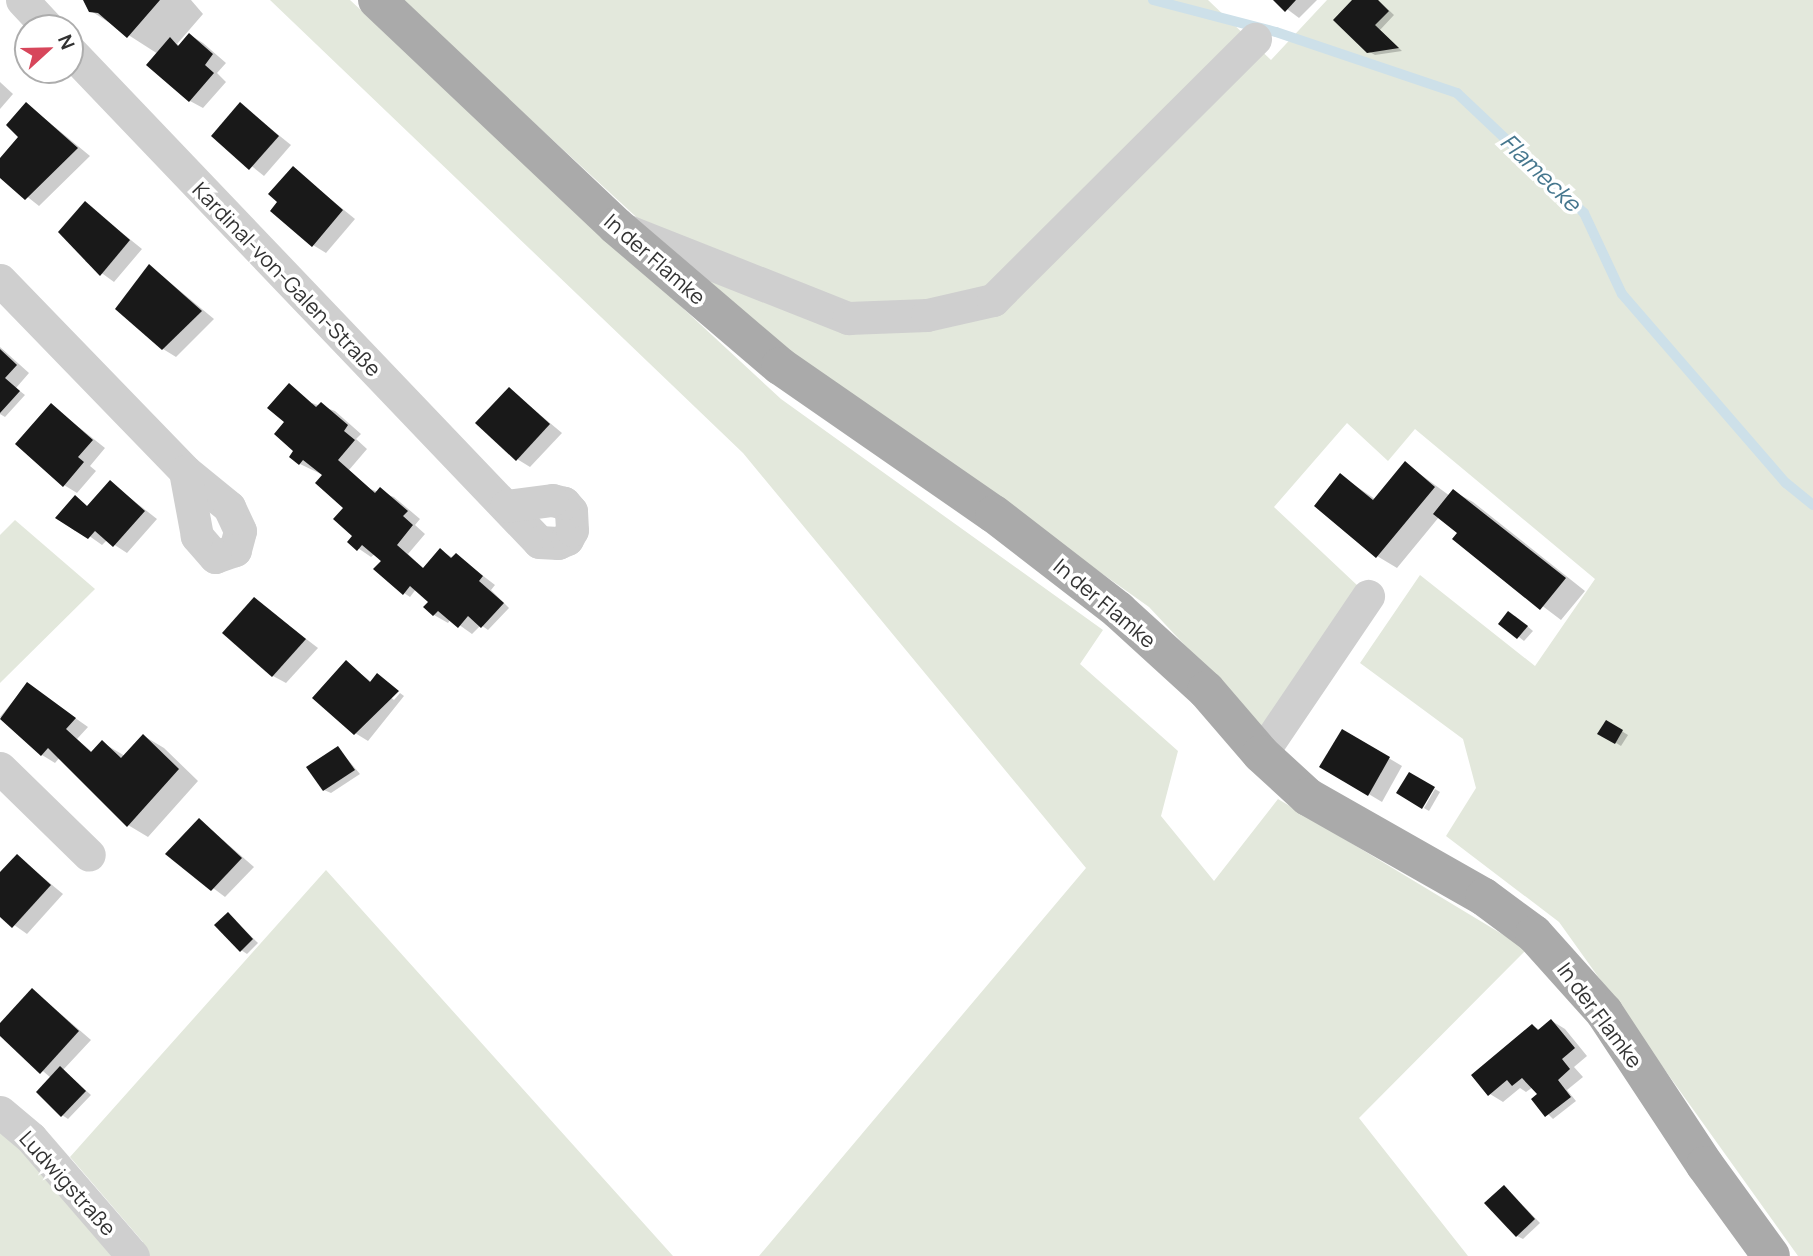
<!DOCTYPE html>
<meta charset="utf-8">
<style>
body{margin:0}
#map{position:relative;width:1813px;height:1256px;overflow:hidden;background:#fff;font-family:Manrope,sans-serif}
div>[style]{position:absolute}
.green>*{inset:0;background:#e3e8dc}
.shadow>*{inset:0;background:#0003}
.stream>*{height:10px;margin:-5px;padding:0 5px;transform-origin:5px;border-radius:5px;background:#cde0e9}
.building>*{inset:0;background:#191919}
.minor>*{height:33px;margin:-16.5px;padding:0 16.5px;transform-origin:16.5px;border-radius:16.5px;background:#cfcfcf}
.major>*{height:38px;margin:-19px;padding:0 19px;transform-origin:19px;border-radius:19px;background:#aaa}
span{translate:-50% -50%;white-space:nowrap;text-align:center;line-height:1.15;-webkit-text-stroke:7px #fff;paint-order:stroke}
.street-label{font-size:21px;color:#323232}
.water-label{font-size:23px;color:#46778e;font-style:italic}
.north{position:absolute;left:14px;top:14px;width:70px;height:70px;box-sizing:border-box;background:#fff;border:2px solid #adadad;border-radius:50%;rotate:68deg;font-size:19px;font-weight:700;line-height:28px;text-align:center;color:#323232}
.north::after{content:'';display:block;margin:auto;width:24px;height:32px;background:#d7465b;clip-path:polygon(50% 0,100% 100%,50% 72%,0 100%)}
</style>
<div id="map">
<div class="green">
<i style="clip-path:polygon(270px 0,350px 0,781px 399px,1103px 630px,1080px 664px,1178px 751px,1161px 816px,1214px 881px,1278px 799px,1527px 949px,1359px 1118px,1468px 1256px,759px 1256px,1086px 868px,743px 453px)"></i>
<i style="clip-path:polygon(401px 0,1208px 0,1271px 60px,1327px 0,1813px 0,1813px 1256px,1798px 1256px,1559px 922px,1446px 836px,1476px 788px,1463px 739px,1360px 663px,1420px 575px,1535px 666px,1595px 579px,1415px 429px,1388px 461px,1347px 423px,1274px 507px,1358px 586px,1264px 730px,1149px 607px,808px 365px,710px 285px)"></i>
<i style="clip-path:polygon(15px 520px,95px 589px,0 683px,0 535px)"></i>
<i style="clip-path:polygon(326px 870px,673px 1256px,126px 1256px,143px 1242px,70px 1157px)"></i>
<i style="clip-path:polygon(0 1127px,122px 1256px,0 1256px)"></i>
</div>
<div class="shadow">
<i style="clip-path:polygon(85px 0,191px 0,203px 14px,177px 44px,181px 46px,190px 35px,203px 43px,226px 63px,217px 73px,226px 82px,203px 108px,190px 101px,158px 54px,91px 11px)"></i>
<i style="clip-path:polygon(1275px 0,1317px 0,1299px 18px)"></i>
<i style="clip-path:polygon(1354px 0,1378px 0,1394px 15px,1380px 30px,1402px 51px,1375px 55px,1368px 51px)"></i>
<i style="clip-path:polygon(0 82px,13px 94px,0 109px)"></i>
<i style="clip-path:polygon(27px 104px,90px 156px,39px 206px,0 175px,0 161px,21px 137px)"></i>
<i style="clip-path:polygon(240px 104px,291px 145px,264px 176px,213px 135px)"></i>
<i style="clip-path:polygon(307px 180px,355px 219px,326px 253px,313px 245px)"></i>
<i style="clip-path:polygon(85px 203px,142px 249px,114px 282px,85px 261px,88px 257px)"></i>
<i style="clip-path:polygon(150px 266px,214px 319px,176px 357px,163px 349px)"></i>
<i style="clip-path:polygon(0 347px,29px 373px,16px 388px,25px 395px,5px 417px,0 414px)"></i>
<i style="clip-path:polygon(509px 389px,562px 433px,530px 467px,517px 459px)"></i>
<i style="clip-path:polygon(312px 403px,335px 411px,361px 434px,356px 439px,367px 449px,349px 470px,370px 489px,394px 497px,420px 519px,415px 525px,425px 534px,408px 554px,424px 569px,440px 550px,453px 558px,456px 555px,495px 585px,491px 590px,509px 608px,488px 630px,481px 625px,472px 634px,451px 619px,448px 623px,434px 615px,426px 607px,431px 602px,416px 589px,410px 597px,404px 593px,375px 554px,371px 557px,349px 542px,355px 536px,345px 507px,325px 476px,300px 464px)"></i>
<i style="clip-path:polygon(51px 405px,105px 448px,90px 466px,96px 471px,77px 493px,64px 485px)"></i>
<i style="clip-path:polygon(1405px 463px,1450px 496px,1453px 491px,1473px 502px,1585px 591px,1561px 620px,1454px 539px,1459px 533px,1439px 517px,1397px 568px,1377px 556px,1341px 476px,1375px 499px)"></i>
<i style="clip-path:polygon(111px 483px,157px 519px,127px 553px,107px 540px,102px 545px,78px 528px,75px 531px,58px 518px,76px 497px,89px 508px)"></i>
<i style="clip-path:polygon(254px 599px,318px 648px,286px 683px,273px 676px)"></i>
<i style="clip-path:polygon(1515px 616px,1533px 631px,1524px 641px,1501px 623px)"></i>
<i style="clip-path:polygon(346px 662px,394px 700px,400px 693px,404px 696px,368px 741px,355px 733px)"></i>
<i style="clip-path:polygon(27px 684px,88px 727px,77px 739px,93px 753px,103px 743px,125px 756px,144px 736px,164px 748px,198px 781px,148px 837px,128px 825px,60px 757px,55px 763px,42px 755px,0 717px)"></i>
<i style="clip-path:polygon(1607px 722px,1628px 735px,1621px 746px,1600px 733px)"></i>
<i style="clip-path:polygon(1343px 731px,1402px 766px,1382px 802px,1322px 766px)"></i>
<i style="clip-path:polygon(338px 748px,360px 774px,331px 793px,324px 790px)"></i>
<i style="clip-path:polygon(1435px 789px,1440px 792px,1429px 811px,1424px 808px)"></i>
<i style="clip-path:polygon(200px 820px,254px 867px,225px 897px,168px 854px)"></i>
<i style="clip-path:polygon(17px 856px,63px 894px,27px 934px,0 915px,0 875px)"></i>
<i style="clip-path:polygon(228px 914px,258px 943px,247px 954px,241px 950px)"></i>
<i style="clip-path:polygon(33px 990px,91px 1040px,63px 1070px,91px 1095px,68px 1119px,62px 1115px,51px 1078px,0 1034px,0 1025px)"></i>
<i style="clip-path:polygon(1552px 1021px,1565px 1029px,1587px 1056px,1574px 1067px,1583px 1077px,1567px 1090px,1576px 1101px,1553px 1119px,1533px 1099px,1539px 1095px,1533px 1087px,1526px 1092px,1520px 1088px,1503px 1102px,1490px 1094px,1533px 1026px,1540px 1030px)"></i>
<i style="clip-path:polygon(1505px 1187px,1540px 1223px,1523px 1239px,1517px 1236px)"></i>
</div>
<div class="stream">
<i style="left:1153px;top:0;width:127px;rotate:14.6deg"></i>
<i style="left:1276px;top:32px;width:191px;rotate:18.6deg"></i>
<i style="left:1457px;top:93px;width:175px;rotate:43.4deg"></i>
<i style="left:1584px;top:213px;width:89px;rotate:64.9deg"></i>
<i style="left:1622px;top:294px;width:250px;rotate:49.1deg"></i>
<i style="left:1786px;top:483px;width:35px;rotate:39deg"></i>
</div>
<div class="building">
<i style="clip-path:polygon(83px 0,160px 0,127px 38px,98px 13px,89px 12px)"></i>
<i style="clip-path:polygon(1273px 0,1296px 0,1285px 12px)"></i>
<i style="clip-path:polygon(1352px 0,1378px 0,1389px 11px,1375px 25px,1399px 48px,1367px 53px,1333px 20px)"></i>
<i style="clip-path:polygon(189px 33px,213px 54px,205px 65px,214px 73px,189px 102px,146px 65px,170px 37px,178px 46px)"></i>
<i style="clip-path:polygon(26px 102px,78px 148px,25px 200px,0 178px,0 158px,18px 137px,6px 125px)"></i>
<i style="clip-path:polygon(240px 102px,279px 136px,249px 170px,211px 136px)"></i>
<i style="clip-path:polygon(293px 166px,343px 210px,312px 247px,270px 211px,277px 202px,268px 194px)"></i>
<i style="clip-path:polygon(85px 201px,130px 240px,100px 276px,58px 232px)"></i>
<i style="clip-path:polygon(149px 264px,202px 311px,162px 350px,115px 309px)"></i>
<i style="clip-path:polygon(0 349px,17px 365px,5px 378px,20px 391px,0 413px)"></i>
<i style="clip-path:polygon(289px 383px,316px 407px,321px 402px,348px 425px,344px 431px,355px 440px,338px 460px,375px 493px,380px 487px,408px 511px,403px 516px,413px 525px,397px 545px,423px 568px,440px 548px,451px 558px,456px 553px,483px 576px,479px 581px,504px 603px,481px 628px,468px 616px,458px 628px,438px 611px,433px 616px,423px 607px,428px 602px,410px 586px,403px 595px,373px 569px,381px 561px,362px 545px,357px 551px,347px 542px,352px 536px,333px 519px,343px 508px,315px 483px,322px 475px,303px 460px,299px 465px,289px 457px,293px 451px,274px 434px,284px 422px,267px 408px)"></i>
<i style="clip-path:polygon(509px 387px,550px 424px,516px 461px,475px 423px)"></i>
<i style="clip-path:polygon(51px 403px,93px 440px,78px 457px,84px 462px,63px 487px,15px 444px)"></i>
<i style="clip-path:polygon(1405px 461px,1435px 487px,1376px 558px,1314px 506px,1340px 473px,1373px 500px)"></i>
<i style="clip-path:polygon(110px 480px,145px 511px,113px 547px,95px 531px,88px 539px,55px 518px,75px 495px,87px 506px)"></i>
<i style="clip-path:polygon(1453px 489px,1566px 578px,1540px 610px,1452px 539px,1457px 533px,1433px 514px)"></i>
<i style="clip-path:polygon(254px 597px,306px 639px,272px 677px,222px 633px)"></i>
<i style="clip-path:polygon(1508px 611px,1528px 626px,1517px 639px,1498px 624px)"></i>
<i style="clip-path:polygon(346px 660px,370px 682px,377px 673px,399px 691px,354px 735px,312px 698px)"></i>
<i style="clip-path:polygon(27px 682px,76px 718px,66px 729px,91px 752px,102px 740px,121px 758px,143px 734px,179px 769px,127px 827px,48px 748px,41px 756px,0 719px)"></i>
<i style="clip-path:polygon(1606px 720px,1623px 730px,1615px 744px,1597px 734px)"></i>
<i style="clip-path:polygon(1342px 729px,1390px 757px,1368px 796px,1319px 767px)"></i>
<i style="clip-path:polygon(338px 746px,355px 770px,323px 791px,306px 767px)"></i>
<i style="clip-path:polygon(1409px 772px,1435px 787px,1422px 809px,1396px 793px)"></i>
<i style="clip-path:polygon(199px 818px,242px 858px,211px 891px,165px 854px)"></i>
<i style="clip-path:polygon(17px 854px,51px 885px,12px 928px,0 917px,0 872px)"></i>
<i style="clip-path:polygon(228px 912px,253px 939px,240px 952px,214px 925px)"></i>
<i style="clip-path:polygon(32px 988px,79px 1031px,40px 1074px,0 1036px,0 1023px)"></i>
<i style="clip-path:polygon(1551px 1019px,1575px 1048px,1562px 1059px,1570px 1069px,1558px 1080px,1571px 1097px,1545px 1117px,1531px 1099px,1537px 1094px,1522px 1078px,1512px 1086px,1507px 1080px,1488px 1096px,1471px 1075px,1532px 1024px,1538px 1030px)"></i>
<i style="clip-path:polygon(60px 1066px,86px 1091px,61px 1117px,36px 1092px)"></i>
<i style="clip-path:polygon(1504px 1185px,1535px 1219px,1516px 1237px,1484px 1203px)"></i>
</div>
<div class="minor">
<i style="left:22px;top:0;width:38px;rotate:47deg"></i>
<i style="left:70px;top:51px;width:679px;rotate:46.31deg"></i>
<i style="left:539px;top:542px;width:19px;rotate:3deg"></i>
<i style="left:558px;top:543px;width:10px;rotate:-24deg"></i>
<i style="left:567px;top:539px;width:10px;rotate:-61deg"></i>
<i style="left:572px;top:530px;width:19px;rotate:-93deg"></i>
<i style="left:571px;top:511px;width:11px;rotate:-131deg"></i>
<i style="left:564px;top:503px;width:12px;rotate:-166deg"></i>
<i style="left:552px;top:500px;width:46px;rotate:172.6deg"></i>
<i style="left:628px;top:231px;width:237px;rotate:21.6deg"></i>
<i style="left:848px;top:318px;width:79px;rotate:-2.2deg"></i>
<i style="left:927px;top:315px;width:68px;rotate:-12.8deg"></i>
<i style="left:993px;top:300px;width:370px;rotate:-44.9deg"></i>
<i style="left:0;top:280px;width:266px;rotate:45.9deg"></i>
<i style="left:185px;top:471px;width:57px;rotate:39.3deg"></i>
<i style="left:229px;top:507px;width:26px;rotate:65deg"></i>
<i style="left:240px;top:531px;width:20px;rotate:105deg"></i>
<i style="left:235px;top:550px;width:21px;rotate:161deg"></i>
<i style="left:215px;top:557px;width:28px;rotate:-131deg"></i>
<i style="left:197px;top:536px;width:66px;rotate:-100.5deg"></i>
<i style="left:1261px;top:754px;width:191px;rotate:-55.9deg"></i>
<i style="left:0;top:768px;width:124px;rotate:44.3deg"></i>
<i style="left:0;top:1112px;width:40px;rotate:40deg"></i>
<i style="left:31px;top:1138px;width:156px;rotate:49.2deg"></i>
</div>
<div class="major">
<i style="left:377px;top:0;width:329px;rotate:43.4deg"></i>
<i style="left:616px;top:226px;width:216px;rotate:40.5deg"></i>
<i style="left:780px;top:366px;width:260px;rotate:34.7deg"></i>
<i style="left:994px;top:514px;width:157px;rotate:37.7deg"></i>
<i style="left:1118px;top:610px;width:119px;rotate:42.3deg"></i>
<i style="left:1206px;top:690px;width:84px;rotate:49.3deg"></i>
<i style="left:1261px;top:754px;width:64px;rotate:42.5deg"></i>
<i style="left:1308px;top:797px;width:202px;rotate:29.6deg"></i>
<i style="left:1484px;top:897px;width:62px;rotate:36.5deg"></i>
<i style="left:1534px;top:934px;width:105px;rotate:48.1deg"></i>
<i style="left:1604px;top:1012px;width:183px;rotate:56.6deg"></i>
<i style="left:1705px;top:1165px;width:112px;rotate:54deg"></i>
</div>
<div class="street-label">
<span style="left:655px;top:259px;rotate:41deg">In der Flamke</span>
<span style="left:287px;top:279px;rotate:46deg">Kardinal-von-Galen-Straße</span>
<span style="left:1105px;top:603px;rotate:40deg">In der Flamke</span>
<span style="left:1600px;top:1015px;rotate:53deg">In der Flamke</span>
<span style="left:68px;top:1183px;rotate:48deg">Ludwigstraße</span>
</div>
<div class="water-label">
<span style="left:1541px;top:172px;rotate:44deg">Flamecke</span>
</div>
<div class="north">N</div>
</div>
